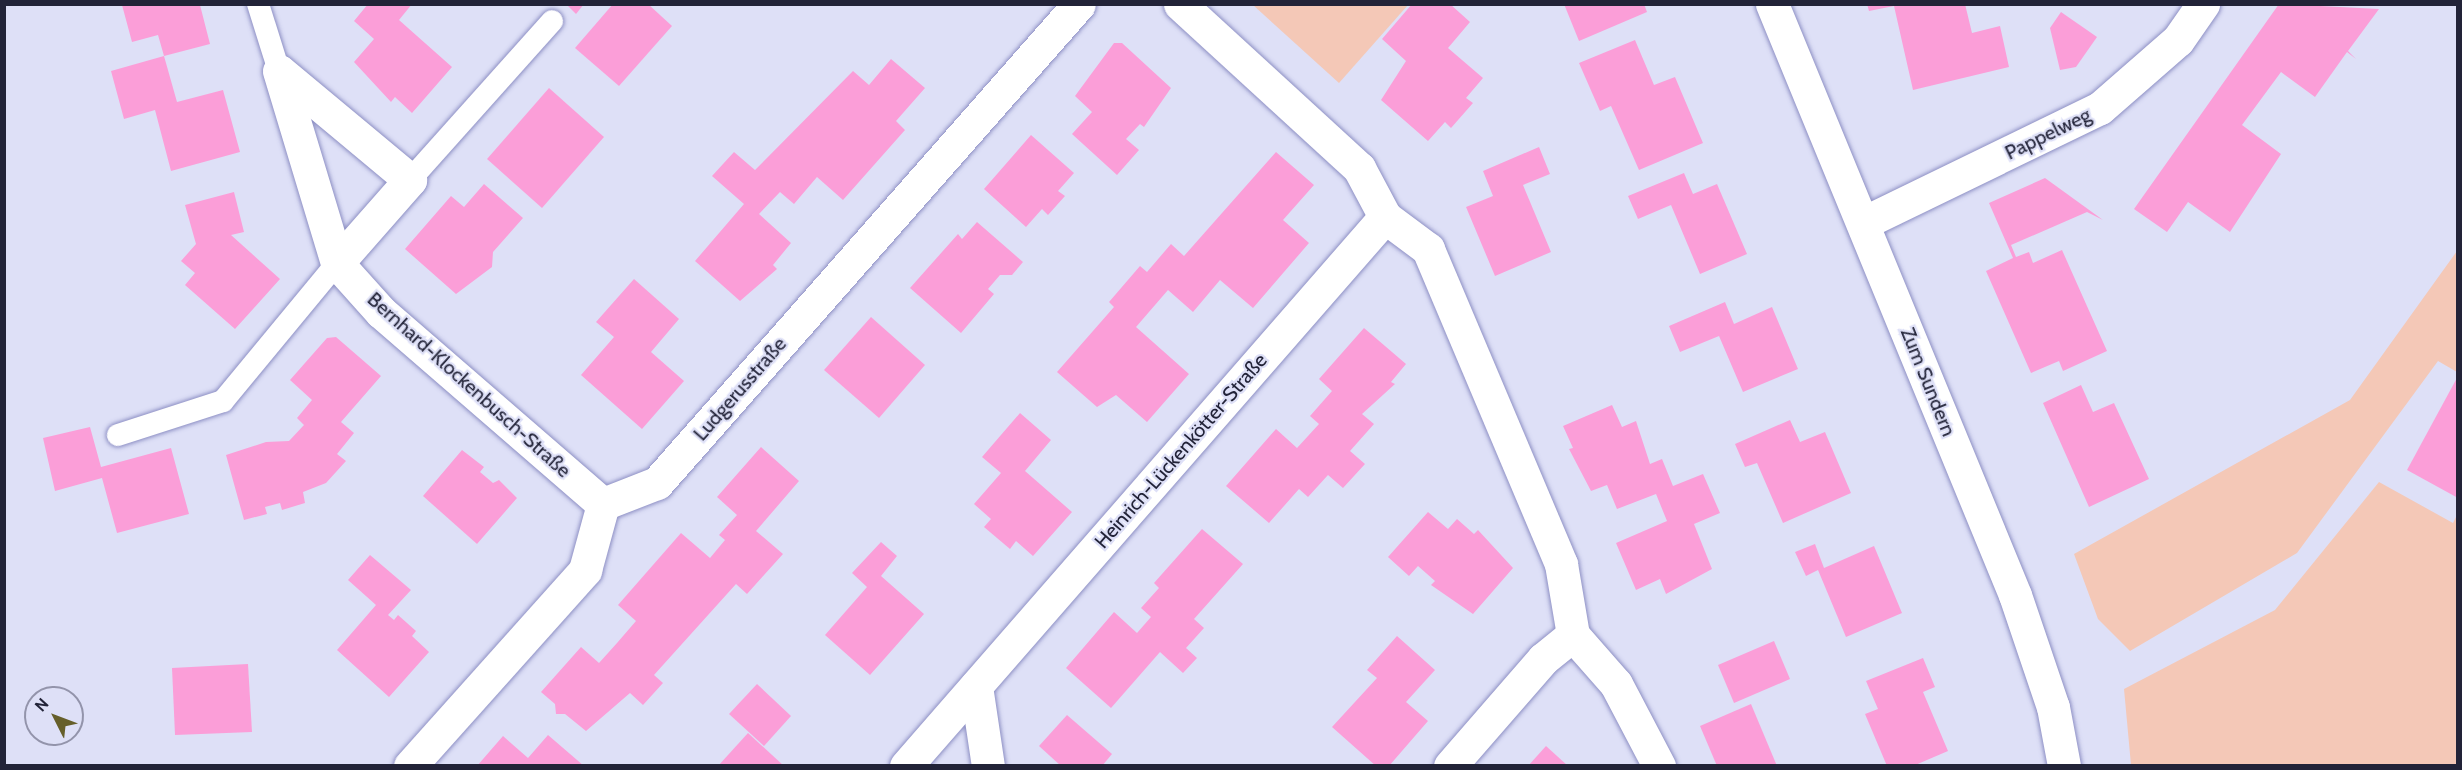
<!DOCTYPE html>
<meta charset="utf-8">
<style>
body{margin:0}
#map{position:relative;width:2462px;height:770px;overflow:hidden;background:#dee0f7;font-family:Cabin,sans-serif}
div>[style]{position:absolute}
.green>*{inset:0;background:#f4c8b7}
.building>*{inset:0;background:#fb9ed8}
.roads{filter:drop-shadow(0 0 2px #8d8fc4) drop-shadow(0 0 2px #8d8fc4)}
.lane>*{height:22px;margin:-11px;padding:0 11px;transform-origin:11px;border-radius:11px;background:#fff}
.street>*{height:33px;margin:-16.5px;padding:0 16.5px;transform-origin:16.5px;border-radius:16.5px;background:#fff}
span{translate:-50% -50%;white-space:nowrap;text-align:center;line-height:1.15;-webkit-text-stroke:4.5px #dee0f7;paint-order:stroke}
.street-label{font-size:20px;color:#222338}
.frame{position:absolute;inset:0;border:6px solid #222338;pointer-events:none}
.north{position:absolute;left:24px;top:686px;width:60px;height:60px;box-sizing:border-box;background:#dee0f7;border:2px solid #9394ab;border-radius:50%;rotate:312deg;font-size:16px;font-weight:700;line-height:24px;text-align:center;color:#222338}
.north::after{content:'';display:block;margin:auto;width:21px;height:27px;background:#665f2b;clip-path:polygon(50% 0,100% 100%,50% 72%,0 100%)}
</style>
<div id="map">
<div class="green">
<i style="clip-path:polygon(1253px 5px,1408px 5px,1339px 83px)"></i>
<i style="clip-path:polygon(2457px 251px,2457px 372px,2438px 361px,2297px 553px,2130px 651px,2098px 619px,2074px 554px,2350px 400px)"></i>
<i style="clip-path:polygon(2379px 482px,2453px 523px,2457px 515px,2457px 765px,2131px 765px,2124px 689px,2275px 610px)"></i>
</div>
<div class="building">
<i style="clip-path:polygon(368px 4px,412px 4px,399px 20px,452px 67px,412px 113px,395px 97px,391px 102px,354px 62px,374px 39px,354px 21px)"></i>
<i style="clip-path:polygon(566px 4px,584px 4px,576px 14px)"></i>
<i style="clip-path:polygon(613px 4px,648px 4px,672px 26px,619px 86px,575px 48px)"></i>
<i style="clip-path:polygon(1412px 4px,1450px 4px,1470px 22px,1448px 48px,1483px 78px,1466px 98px,1473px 103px,1451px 128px,1445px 122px,1428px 141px,1381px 100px,1406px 61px,1382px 39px)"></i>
<i style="clip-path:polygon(1564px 4px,1644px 4px,1647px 12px,1579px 41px)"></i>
<i style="clip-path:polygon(1867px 4px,1965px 4px,1972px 33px,2000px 26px,2009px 67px,1913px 90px,1894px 6px,1869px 11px)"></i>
<i style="clip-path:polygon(2279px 4px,2379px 9px,2348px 51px,2356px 59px,2347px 52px,2315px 97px,2281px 72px,2242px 125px,2281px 154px,2230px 232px,2188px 202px,2167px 232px,2134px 209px)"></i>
<i style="clip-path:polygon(122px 5px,200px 5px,210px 44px,164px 56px,158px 35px,132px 42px)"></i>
<i style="clip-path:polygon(2061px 12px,2097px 37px,2076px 67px,2060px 70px,2050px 28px)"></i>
<i style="clip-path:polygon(1635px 40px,1654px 85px,1675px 77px,1703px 143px,1639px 170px,1611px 106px,1600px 111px,1579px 63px)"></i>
<i style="clip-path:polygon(1114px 43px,1122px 43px,1171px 88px,1144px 127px,1140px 124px,1126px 139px,1139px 150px,1117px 175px,1072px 134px,1092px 112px,1075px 96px)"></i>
<i style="clip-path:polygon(164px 56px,177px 102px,223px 90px,240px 152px,171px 171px,155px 110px,124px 119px,111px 71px)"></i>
<i style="clip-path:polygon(891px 59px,925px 88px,896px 121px,905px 130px,843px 200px,817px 177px,794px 204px,780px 192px,759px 214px,791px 243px,773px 265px,777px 269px,740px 301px,695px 261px,744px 204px,712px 176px,734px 152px,755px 170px,853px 71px,869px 85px)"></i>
<i style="clip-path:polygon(549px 88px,604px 137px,542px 208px,487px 159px)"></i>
<i style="clip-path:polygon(1031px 135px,1074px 173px,1058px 191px,1065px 196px,1048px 215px,1042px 209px,1026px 227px,984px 189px)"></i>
<i style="clip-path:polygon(1539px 147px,1550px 174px,1523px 185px,1551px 252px,1495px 276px,1466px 207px,1493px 196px,1483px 171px)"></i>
<i style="clip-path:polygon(1276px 152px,1314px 185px,1283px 220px,1309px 243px,1253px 308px,1220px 280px,1193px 312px,1168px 290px,1136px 327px,1189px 374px,1147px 422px,1116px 395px,1097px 407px,1057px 372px,1114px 307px,1109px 302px,1140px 266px,1147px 272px,1171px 244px,1184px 256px)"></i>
<i style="clip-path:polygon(1684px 173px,1693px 194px,1717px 184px,1747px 254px,1700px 274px,1671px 205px,1638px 219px,1628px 196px)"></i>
<i style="clip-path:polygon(2045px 178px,2103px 220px,2087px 212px,2011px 245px,2016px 257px,2029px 252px,2033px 263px,2062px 250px,2107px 351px,2063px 371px,2059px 361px,2031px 373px,1986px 271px,2013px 258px,1989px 203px)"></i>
<i style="clip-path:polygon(484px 184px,523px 218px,493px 252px,492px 267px,456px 294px,405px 249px,451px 196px,464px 207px)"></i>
<i style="clip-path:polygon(234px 192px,244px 232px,231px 235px,280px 279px,235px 329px,185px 285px,195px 273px,181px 261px,196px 244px,185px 205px)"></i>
<i style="clip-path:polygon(977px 222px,1023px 262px,1012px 275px,1000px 275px,988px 289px,994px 294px,961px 333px,910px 288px,958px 234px,962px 239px)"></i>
<i style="clip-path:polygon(634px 279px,679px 319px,651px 352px,684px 381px,642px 429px,581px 375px,614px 337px,596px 322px)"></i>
<i style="clip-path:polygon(1725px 302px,1734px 324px,1772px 307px,1798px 369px,1743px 392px,1719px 336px,1680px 352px,1669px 326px)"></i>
<i style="clip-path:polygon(871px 317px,925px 365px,879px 418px,824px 370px)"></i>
<i style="clip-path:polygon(1364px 328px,1406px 364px,1391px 382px,1395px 384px,1362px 414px,1374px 424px,1350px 451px,1365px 464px,1343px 488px,1328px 475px,1308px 497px,1299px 489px,1269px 523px,1226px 486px,1276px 429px,1297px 448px,1319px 424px,1310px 416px,1332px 391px,1319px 379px)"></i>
<i style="clip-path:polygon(336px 337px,381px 376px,341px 422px,354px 433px,337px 454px,346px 461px,326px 483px,303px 492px,305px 503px,282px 510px,280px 503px,265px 507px,267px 514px,244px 520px,226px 455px,266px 442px,289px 441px,304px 425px,297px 418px,312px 400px,290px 380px,327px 338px)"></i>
<i style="clip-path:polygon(2458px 376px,2458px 498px,2407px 470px)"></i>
<i style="clip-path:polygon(2081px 385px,2093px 412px,2114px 403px,2149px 479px,2089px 507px,2043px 403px)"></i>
<i style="clip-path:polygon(1612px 405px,1622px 427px,1636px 421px,1650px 464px,1662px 459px,1673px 486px,1703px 474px,1720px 513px,1694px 524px,1712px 569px,1666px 594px,1660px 579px,1636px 590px,1616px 543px,1667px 521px,1656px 494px,1617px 509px,1607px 485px,1591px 491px,1569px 449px,1573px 448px,1563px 426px)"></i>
<i style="clip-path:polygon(1020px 413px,1051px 440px,1025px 471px,1072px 512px,1033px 556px,1016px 541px,1010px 549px,984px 527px,991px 519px,974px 504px,1001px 473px,982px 457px)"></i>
<i style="clip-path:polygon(1790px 420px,1800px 442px,1825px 432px,1851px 493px,1783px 523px,1757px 463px,1745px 467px,1735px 444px)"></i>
<i style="clip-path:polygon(90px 427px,101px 467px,171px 448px,189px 514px,117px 533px,102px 478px,55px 491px,43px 438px)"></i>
<i style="clip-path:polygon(761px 447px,799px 481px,756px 531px,783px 554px,747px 594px,736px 584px,654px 675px,663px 683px,643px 705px,630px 693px,586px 731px,565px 714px,556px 714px,555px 704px,541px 692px,581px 647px,599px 663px,617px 643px,636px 621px,618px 605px,681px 533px,710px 558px,725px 540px,719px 535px,737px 515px,717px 497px)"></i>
<i style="clip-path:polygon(462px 450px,484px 467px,480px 472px,493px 483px,499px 480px,517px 498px,477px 544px,423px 496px)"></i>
<i style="clip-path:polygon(1428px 512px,1448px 529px,1457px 519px,1474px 534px,1478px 530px,1513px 568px,1473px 614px,1431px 585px,1435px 581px,1418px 566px,1409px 576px,1388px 557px)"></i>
<i style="clip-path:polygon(1202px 529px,1243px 564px,1194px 619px,1204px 628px,1186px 648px,1197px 658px,1183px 673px,1160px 652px,1111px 708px,1066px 668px,1114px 612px,1137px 633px,1151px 617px,1141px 608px,1159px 588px,1154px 583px)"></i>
<i style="clip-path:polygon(881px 542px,897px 556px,881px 576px,924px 614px,870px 675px,825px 635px,867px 587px,852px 573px)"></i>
<i style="clip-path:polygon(1815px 544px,1824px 568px,1874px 546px,1902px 613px,1846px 637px,1818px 570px,1806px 576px,1795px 552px)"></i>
<i style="clip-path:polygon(370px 555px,411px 590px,388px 615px,394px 620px,398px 615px,416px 631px,412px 636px,429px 652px,389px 697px,337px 650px,376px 605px,348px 580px)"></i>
<i style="clip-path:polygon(1397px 636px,1435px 670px,1406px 702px,1428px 721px,1389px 766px,1376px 766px,1332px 727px,1377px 678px,1367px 670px)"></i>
<i style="clip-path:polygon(1774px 641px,1790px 679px,1734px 703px,1718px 665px)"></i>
<i style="clip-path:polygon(1923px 658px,1935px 687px,1923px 692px,1948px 751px,1913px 766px,1887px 766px,1865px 714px,1878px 709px,1866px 681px)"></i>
<i style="clip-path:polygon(248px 664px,252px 732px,175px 735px,172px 668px)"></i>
<i style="clip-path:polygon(757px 684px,791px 716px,764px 746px,729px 714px)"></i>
<i style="clip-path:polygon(1751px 704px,1777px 766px,1717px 766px,1700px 726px)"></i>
<i style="clip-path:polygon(1067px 715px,1112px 754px,1102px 766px,1061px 766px,1039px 746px)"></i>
<i style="clip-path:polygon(748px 733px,784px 766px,718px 766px)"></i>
<i style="clip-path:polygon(548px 735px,584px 766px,477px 766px,503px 736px,528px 758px)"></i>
<i style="clip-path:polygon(1546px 746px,1568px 766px,1528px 766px)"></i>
</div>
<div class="roads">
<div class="lane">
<i style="left:258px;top:4px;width:70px;rotate:72.6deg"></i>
<i style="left:410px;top:180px;width:213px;rotate:-48.2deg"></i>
<i style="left:118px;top:435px;width:110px;rotate:-17.9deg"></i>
<i style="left:223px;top:401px;width:179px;rotate:-50.4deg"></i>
</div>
<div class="street">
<i style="left:1180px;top:4px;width:243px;rotate:42.5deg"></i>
<i style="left:1359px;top:168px;width:55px;rotate:62deg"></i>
<i style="left:1385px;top:217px;width:54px;rotate:36.7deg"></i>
<i style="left:1428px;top:249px;width:342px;rotate:67.1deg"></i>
<i style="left:1561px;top:564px;width:72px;rotate:80.4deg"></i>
<i style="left:1573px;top:635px;width:65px;rotate:48.7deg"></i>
<i style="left:1616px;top:684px;width:93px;rotate:62.3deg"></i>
<i style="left:1772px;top:4px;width:639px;rotate:67.65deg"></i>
<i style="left:2015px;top:595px;width:118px;rotate:71.3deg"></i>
<i style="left:2053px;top:707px;width:60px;rotate:79.4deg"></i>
<i style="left:1863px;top:223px;width:263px;rotate:-25.9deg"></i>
<i style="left:2100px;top:108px;width:103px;rotate:-41.1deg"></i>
<i style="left:2178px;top:40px;width:44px;rotate:-55.2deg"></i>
<i style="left:337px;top:263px;width:111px;rotate:-48.7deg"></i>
<i style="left:410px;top:180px;width:170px;rotate:-140.2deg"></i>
<i style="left:279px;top:71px;width:201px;rotate:73.2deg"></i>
<i style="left:337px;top:263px;width:66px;rotate:48.1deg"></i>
<i style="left:381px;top:312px;width:294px;rotate:40.9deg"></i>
<i style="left:603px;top:504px;width:58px;rotate:-21.3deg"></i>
<i style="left:657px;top:483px;width:638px;rotate:-48.62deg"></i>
<i style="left:976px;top:686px;width:81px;rotate:81.5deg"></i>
<i style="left:410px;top:766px;width:263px;rotate:-48.2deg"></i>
<i style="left:585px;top:570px;width:68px;rotate:-74.7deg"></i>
<i style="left:906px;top:766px;width:729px;rotate:-48.9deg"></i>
<i style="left:1450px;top:766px;width:142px;rotate:-49deg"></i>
<i style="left:1543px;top:659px;width:38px;rotate:-39deg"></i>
</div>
</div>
<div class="street-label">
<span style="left:2048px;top:134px;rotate:-26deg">Pappelweg</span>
<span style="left:1928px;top:382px;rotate:68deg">Zum Sundern</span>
<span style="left:469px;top:385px;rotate:42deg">Bernhard-Klockenbusch-Straße</span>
<span style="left:740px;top:389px;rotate:-49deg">Ludgerusstraße</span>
<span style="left:1181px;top:451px;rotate:-49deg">Heinrich-Lückenkötter-Straße</span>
</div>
<div class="frame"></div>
<div class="north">N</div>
</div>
